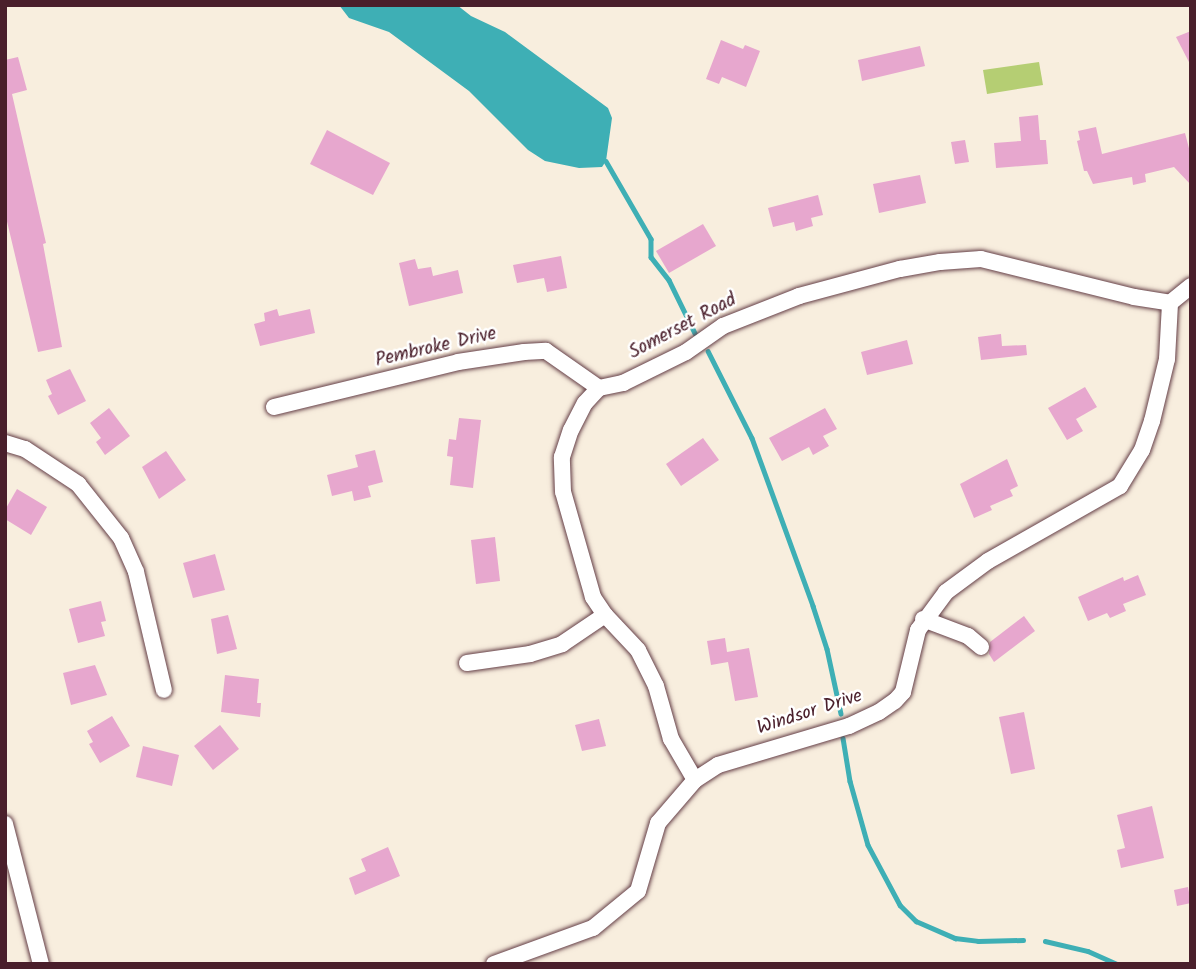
<!DOCTYPE html>
<style>
body{margin:0}
#map{position:relative;width:1196px;height:969px;overflow:hidden;background:#f8eede;font-family:Kalam,sans-serif}
div>[style]{position:absolute}
.green>*{inset:0;background:#b5ce73}
.water>*{inset:0;background:#3eafb5}
.stream>*{height:4.5px;margin:-2.25px;padding:0 2.25px;transform-origin:2.25px;border-radius:2.25px;background:#3eafb5}
.building>*{inset:0;background:#e7a7ce}
.roads{filter:drop-shadow(0 0 2px #643e46) drop-shadow(0 0 2px #643e46)}
.minor>*{height:16px;margin:-8px;padding:0 8px;transform-origin:8px;border-radius:8px;background:#fff}
span{translate:-50% -50%;white-space:nowrap;text-align:center;line-height:1.15;-webkit-text-stroke:5px #fff;paint-order:stroke}
.street-label{font-size:19px;color:#4a1f2b}
.frame{position:absolute;inset:0;border:7px solid #4a1f2b;pointer-events:none}
</style>
<div id="map">
<div class="green">
<i style="clip-path:polygon(1039px 62px,1043px 85px,987px 94px,983px 70px)"></i>
</div>
<div class="water">
<i style="clip-path:polygon(339px 5px,457px 5px,471px 16px,505px 32px,608px 108px,612px 118px,606px 161px,602px 167px,579px 168px,545px 161px,528px 150px,469px 91px,389px 32px,349px 18px)"></i>
</div>
<div class="stream">
<i style="left:606px;top:161px;width:90px;rotate:60deg"></i>
<i style="left:651px;top:239px;width:18px;rotate:90deg"></i>
<i style="left:651px;top:257px;width:29px;rotate:52deg"></i>
<i style="left:669px;top:280px;width:59px;rotate:63.9deg"></i>
<i style="left:708px;top:351px;width:97px;rotate:63.2deg"></i>
<i style="left:752px;top:438px;width:179px;rotate:70deg"></i>
<i style="left:813px;top:606px;width:45px;rotate:72deg"></i>
<i style="left:827px;top:649px;width:66px;rotate:77.8deg"></i>
<i style="left:843px;top:738px;width:44px;rotate:80.8deg"></i>
<i style="left:850px;top:781px;width:66px;rotate:74.3deg"></i>
<i style="left:868px;top:845px;width:68px;rotate:61.9deg"></i>
<i style="left:900px;top:905px;width:23px;rotate:45deg"></i>
<i style="left:916px;top:921px;width:43px;rotate:23.6deg"></i>
<i style="left:955px;top:938px;width:23px;rotate:7deg"></i>
<i style="left:978px;top:941px;width:45px;rotate:-1.3deg"></i>
<i style="left:1045px;top:941px;width:44px;rotate:13.1deg"></i>
<i style="left:1088px;top:951px;width:32px;rotate:24deg"></i>
</div>
<div class="building">
<i style="clip-path:polygon(1191px 31px,1191px 66px,1176px 37px)"></i>
<i style="clip-path:polygon(721px 40px,743px 49px,745px 45px,760px 51px,746px 87px,722px 77px,719px 84px,706px 79px)"></i>
<i style="clip-path:polygon(920px 46px,925px 66px,862px 81px,858px 60px)"></i>
<i style="clip-path:polygon(18px 57px,27px 90px,12px 94px,46px 243px,43px 244px,62px 347px,38px 352px,5px 213px,5px 60px)"></i>
<i style="clip-path:polygon(1038px 115px,1040px 140px,1046px 140px,1048px 164px,996px 168px,994px 143px,1021px 141px,1019px 117px)"></i>
<i style="clip-path:polygon(1096px 127px,1102px 154px,1185px 133px,1191px 156px,1191px 185px,1174px 167px,1145px 174px,1146px 182px,1133px 185px,1132px 177px,1093px 184px,1087px 171px,1084px 171px,1077px 141px,1080px 140px,1078px 131px)"></i>
<i style="clip-path:polygon(327px 130px,390px 163px,373px 195px,310px 164px)"></i>
<i style="clip-path:polygon(965px 140px,969px 162px,955px 164px,951px 142px)"></i>
<i style="clip-path:polygon(920px 175px,926px 203px,879px 213px,873px 184px)"></i>
<i style="clip-path:polygon(818px 195px,823px 215px,811px 218px,813px 226px,796px 231px,794px 222px,773px 227px,768px 208px)"></i>
<i style="clip-path:polygon(703px 224px,716px 246px,669px 273px,656px 251px)"></i>
<i style="clip-path:polygon(561px 256px,567px 288px,547px 292px,544px 278px,517px 283px,513px 265px)"></i>
<i style="clip-path:polygon(415px 259px,418px 269px,431px 267px,433px 276px,458px 270px,463px 293px,409px 306px,399px 263px)"></i>
<i style="clip-path:polygon(277px 309px,279px 316px,310px 309px,315px 333px,260px 346px,254px 324px,265px 321px,264px 313px)"></i>
<i style="clip-path:polygon(1001px 334px,1002px 346px,1026px 345px,1027px 355px,981px 360px,978px 337px)"></i>
<i style="clip-path:polygon(907px 340px,913px 364px,867px 375px,861px 352px)"></i>
<i style="clip-path:polygon(70px 369px,86px 401px,58px 415px,48px 396px,52px 394px,46px 380px)"></i>
<i style="clip-path:polygon(1085px 387px,1097px 407px,1076px 419px,1083px 431px,1067px 440px,1048px 408px)"></i>
<i style="clip-path:polygon(109px 408px,130px 436px,105px 455px,96px 442px,101px 438px,90px 423px)"></i>
<i style="clip-path:polygon(825px 408px,837px 429px,823px 436px,829px 446px,813px 455px,809px 447px,782px 461px,769px 438px)"></i>
<i style="clip-path:polygon(459px 418px,481px 420px,473px 488px,450px 485px,453px 457px,447px 456px,449px 439px,456px 440px)"></i>
<i style="clip-path:polygon(703px 438px,719px 460px,681px 486px,666px 464px)"></i>
<i style="clip-path:polygon(375px 450px,383px 482px,368px 486px,371px 497px,354px 501px,352px 491px,332px 496px,327px 475px,358px 467px,355px 455px)"></i>
<i style="clip-path:polygon(166px 451px,186px 480px,159px 499px,142px 467px)"></i>
<i style="clip-path:polygon(1007px 459px,1018px 486px,1010px 490px,1013px 496px,990px 506px,992px 510px,974px 518px,960px 484px)"></i>
<i style="clip-path:polygon(17px 489px,47px 507px,31px 535px,5px 519px,5px 510px)"></i>
<i style="clip-path:polygon(495px 537px,500px 581px,476px 584px,471px 540px)"></i>
<i style="clip-path:polygon(215px 554px,225px 590px,193px 598px,183px 563px)"></i>
<i style="clip-path:polygon(1138px 575px,1146px 595px,1123px 604px,1126px 611px,1110px 618px,1107px 613px,1088px 621px,1078px 597px,1123px 577px,1124px 581px)"></i>
<i style="clip-path:polygon(101px 601px,106px 621px,101px 622px,105px 636px,78px 643px,69px 609px)"></i>
<i style="clip-path:polygon(228px 615px,237px 649px,217px 654px,211px 619px)"></i>
<i style="clip-path:polygon(1024px 616px,1035px 631px,994px 662px,989px 654px,990px 642px)"></i>
<i style="clip-path:polygon(725px 638px,727px 652px,749px 648px,758px 697px,735px 701px,728px 662px,711px 665px,707px 641px)"></i>
<i style="clip-path:polygon(95px 665px,107px 695px,71px 705px,63px 673px)"></i>
<i style="clip-path:polygon(225px 675px,259px 679px,257px 703px,261px 703px,260px 717px,221px 712px)"></i>
<i style="clip-path:polygon(1024px 712px,1035px 769px,1011px 774px,999px 717px)"></i>
<i style="clip-path:polygon(112px 716px,130px 746px,100px 763px,89px 744px,93px 742px,87px 731px)"></i>
<i style="clip-path:polygon(599px 719px,606px 746px,582px 751px,575px 725px)"></i>
<i style="clip-path:polygon(220px 725px,239px 749px,213px 770px,194px 746px)"></i>
<i style="clip-path:polygon(143px 746px,179px 755px,172px 786px,136px 777px)"></i>
<i style="clip-path:polygon(1152px 806px,1164px 858px,1121px 868px,1117px 850px,1125px 848px,1117px 815px)"></i>
<i style="clip-path:polygon(388px 847px,400px 876px,355px 895px,349px 878px,366px 871px,361px 859px)"></i>
<i style="clip-path:polygon(1188px 887px,1191px 903px,1177px 906px,1174px 890px)"></i>
</div>
<div class="roads">
<div class="minor">
<i style="left:274px;top:407px;width:189px;rotate:-13.7deg"></i>
<i style="left:458px;top:362px;width:67px;rotate:-8.6deg"></i>
<i style="left:524px;top:352px;width:22px;rotate:-3deg"></i>
<i style="left:546px;top:351px;width:65px;rotate:34.9deg"></i>
<i style="left:5px;top:443px;width:21px;rotate:17deg"></i>
<i style="left:25px;top:449px;width:64px;rotate:33.4deg"></i>
<i style="left:78px;top:484px;width:69px;rotate:51.5deg"></i>
<i style="left:121px;top:538px;width:37px;rotate:66deg"></i>
<i style="left:136px;top:572px;width:121px;rotate:76.7deg"></i>
<i style="left:923px;top:619px;width:48px;rotate:20.7deg"></i>
<i style="left:968px;top:636px;width:17px;rotate:40deg"></i>
<i style="left:467px;top:663px;width:64px;rotate:-8.1deg"></i>
<i style="left:530px;top:654px;width:34px;rotate:-17deg"></i>
<i style="left:562px;top:644px;width:52px;rotate:-34deg"></i>
<i style="left:695px;top:780px;width:48px;rotate:-120.3deg"></i>
<i style="left:671px;top:739px;width:55px;rotate:-105.8deg"></i>
<i style="left:656px;top:686px;width:40px;rotate:-116.6deg"></i>
<i style="left:638px;top:650px;width:48px;rotate:-133.3deg"></i>
<i style="left:605px;top:615px;width:22px;rotate:-124deg"></i>
<i style="left:593px;top:597px;width:109px;rotate:-105.9deg"></i>
<i style="left:563px;top:492px;width:35px;rotate:-92deg"></i>
<i style="left:562px;top:457px;width:28px;rotate:-72deg"></i>
<i style="left:571px;top:430px;width:30px;rotate:-63deg"></i>
<i style="left:585px;top:403px;width:21px;rotate:-47deg"></i>
<i style="left:599px;top:388px;width:25px;rotate:-12deg"></i>
<i style="left:623px;top:383px;width:70px;rotate:-26.2deg"></i>
<i style="left:686px;top:352px;width:45px;rotate:-35.1deg"></i>
<i style="left:723px;top:326px;width:82px;rotate:-21.5deg"></i>
<i style="left:799px;top:296px;width:105px;rotate:-15deg"></i>
<i style="left:900px;top:269px;width:41px;rotate:-9.9deg"></i>
<i style="left:940px;top:262px;width:41px;rotate:-4.2deg"></i>
<i style="left:981px;top:259px;width:158px;rotate:13.9deg"></i>
<i style="left:1134px;top:297px;width:36px;rotate:9deg"></i>
<i style="left:5px;top:824px;width:145px;rotate:75.6deg"></i>
<i style="left:494px;top:964px;width:105px;rotate:-20deg"></i>
<i style="left:593px;top:928px;width:58px;rotate:-39.4deg"></i>
<i style="left:638px;top:891px;width:71px;rotate:-73.6deg"></i>
<i style="left:658px;top:823px;width:57px;rotate:-49.3deg"></i>
<i style="left:695px;top:780px;width:27px;rotate:-33deg"></i>
<i style="left:718px;top:765px;width:137px;rotate:-16.6deg"></i>
<i style="left:849px;top:726px;width:33px;rotate:-25deg"></i>
<i style="left:879px;top:712px;width:19px;rotate:-35deg"></i>
<i style="left:895px;top:701px;width:12px;rotate:-48deg"></i>
<i style="left:903px;top:692px;width:64px;rotate:-76.4deg"></i>
<i style="left:918px;top:630px;width:47px;rotate:-53.6deg"></i>
<i style="left:946px;top:592px;width:52px;rotate:-36.4deg"></i>
<i style="left:988px;top:561px;width:152px;rotate:-29.6deg"></i>
<i style="left:1120px;top:486px;width:42px;rotate:-58.6deg"></i>
<i style="left:1142px;top:450px;width:31px;rotate:-71deg"></i>
<i style="left:1152px;top:421px;width:64px;rotate:-76.4deg"></i>
<i style="left:1167px;top:359px;width:56px;rotate:-86.9deg"></i>
<i style="left:1170px;top:303px;width:27px;rotate:-39deg"></i>
</div>
</div>
<div class="street-label">
<span style="left:683px;top:327px;rotate:-28deg">Somerset Road</span>
<span style="left:436px;top:348px;rotate:-13deg">Pembroke Drive</span>
<span style="left:810px;top:713px;rotate:-18deg">Windsor Drive</span>
</div>
<div class="frame"></div>
</div>
